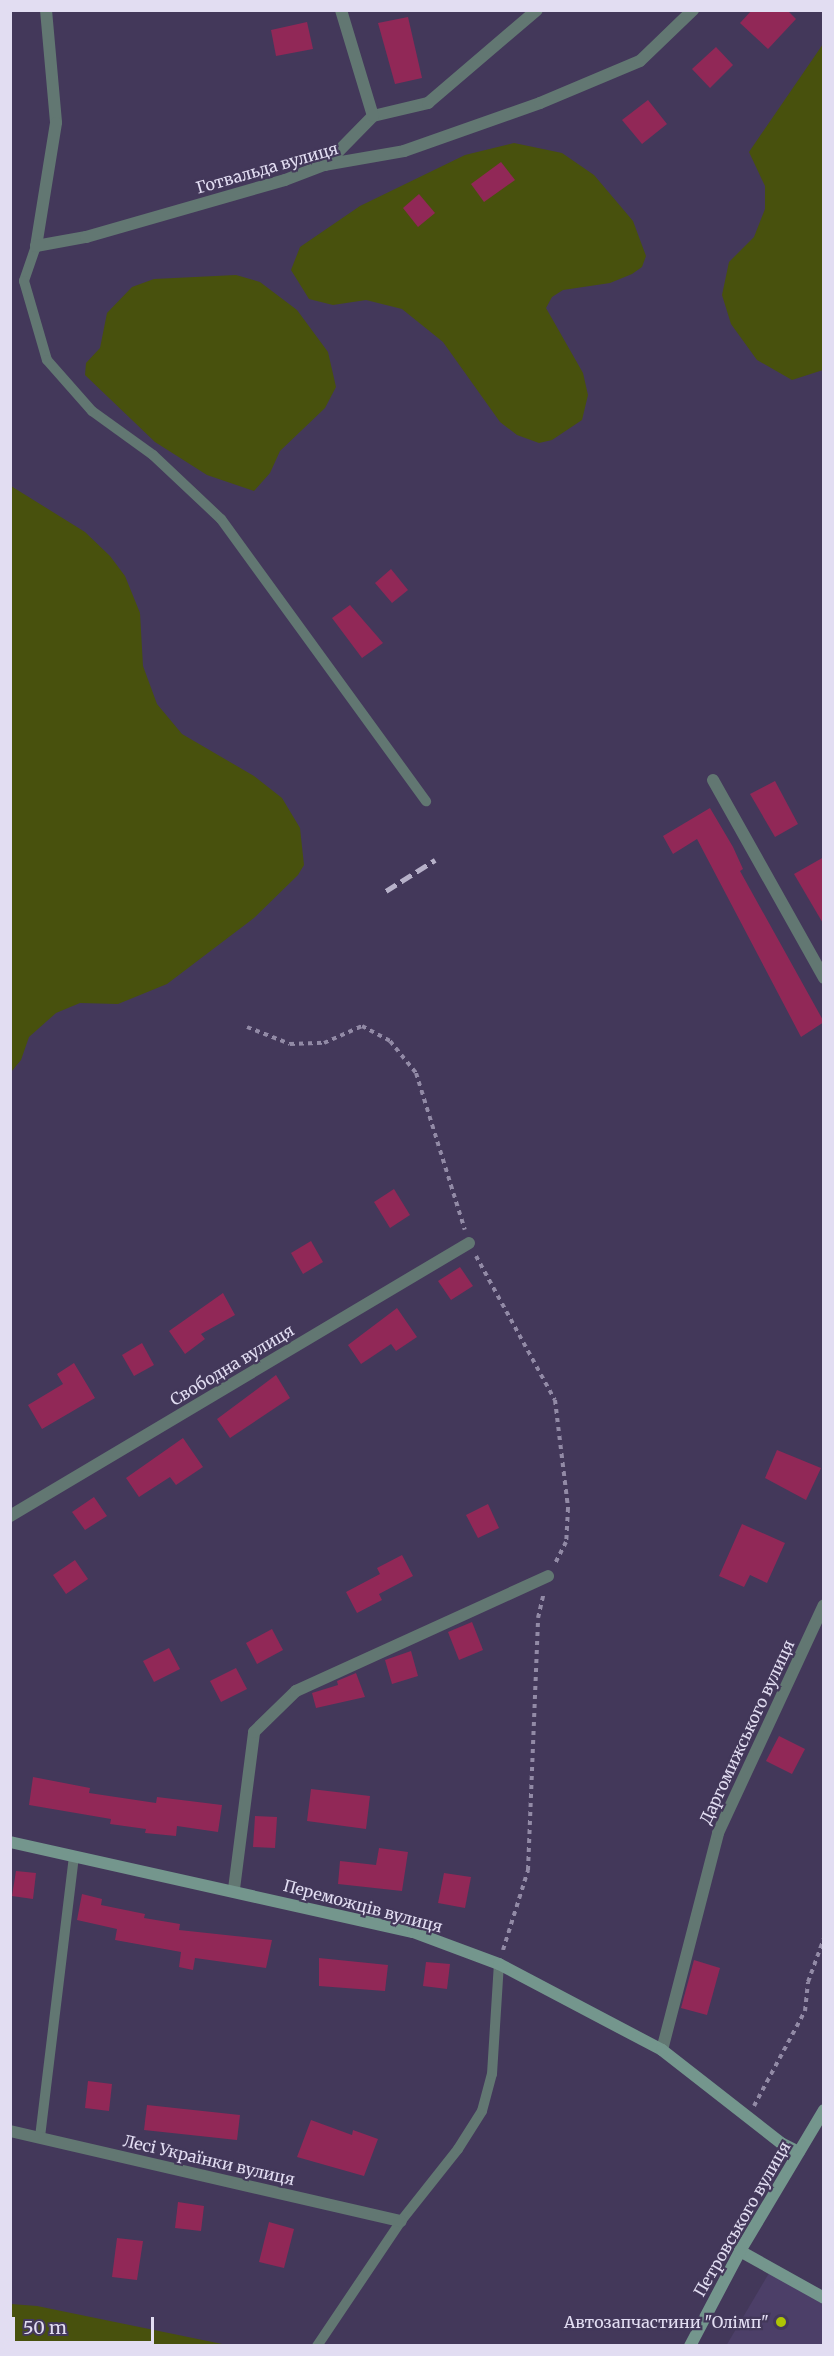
<!DOCTYPE html>
<meta charset="utf-8">
<style>
body{margin:0}
#map{position:relative;width:834px;height:2356px;overflow:hidden;background:#43385a;font-family:Merriweather,serif}
div>[style]{position:absolute}
.built>*{inset:0;background:#4c3f68}
.green>*{inset:0;background:#48510d}
.building>*{inset:0;background:#912857}
.path>*{height:4px;margin-top:-2px;transform-origin:0;background:repeating-linear-gradient(90deg,#928aa6 0 4.5px,transparent 0 9px)}
.lane>*{height:10px;margin:-5px;padding:0 5px;transform-origin:5px;border-radius:5px;background:#627772}
.street>*{height:12px;margin:-6px;padding:0 6px;transform-origin:6px;border-radius:6px;background:#627772}
.secondary>*{height:12px;margin:-6px;padding:0 6px;transform-origin:6px;border-radius:6px;background:#74968d}
.rail>*{height:4.5px;margin-top:-2.25px;transform-origin:0;background:repeating-linear-gradient(90deg,#b7b1c9 0 12px,transparent 0 18px)}
.dots>*{width:16px;height:16px;translate:-50% -50%;box-sizing:border-box;border:3px solid #43385a;border-radius:50%}
span{translate:-50% -50%;white-space:nowrap;text-align:center;line-height:1.15;-webkit-text-stroke:4.5px #43385a;paint-order:stroke}
.street-label{font-size:16px;color:#e2ddf2}
.poi-label{font-size:16px;color:#e2ddf2}
.right{translate:-100% -50%;text-align:right}
.frame{position:absolute;inset:0;border:12px solid #e2ddf2;pointer-events:none}
.scale{position:absolute;left:12px;top:2317px;width:142px;height:27px;box-sizing:border-box;border:3px solid #e2ddf2;border-top:0;padding-left:8px;font-size:18px;line-height:21px;white-space:nowrap;color:#e2ddf2;-webkit-text-stroke:4px #43385a;paint-order:stroke}
</style>
<div id="map">
<div class="built">
<i style="clip-path:polygon(772px 2268px,823px 2298px,823px 2345px,726px 2346px)"></i>
</div>
<div class="green">
<i style="clip-path:polygon(823px 44px,823px 370px,792px 380px,757px 360px,731px 324px,722px 295px,729px 262px,754px 237px,765px 209px,765px 186px,749px 152px)"></i>
<i style="clip-path:polygon(514px 143px,562px 153px,594px 175px,633px 221px,646px 256px,642px 267px,632px 274px,610px 283px,563px 290px,552px 297px,546px 308px,583px 373px,588px 395px,582px 420px,552px 440px,539px 443px,517px 435px,500px 422px,443px 342px,402px 309px,366px 300px,333px 305px,309px 299px,291px 270px,300px 247px,360px 206px,465px 155px)"></i>
<i style="clip-path:polygon(236px 275px,260px 282px,297px 310px,328px 352px,336px 387px,325px 408px,280px 451px,270px 473px,254px 491px,207px 475px,155px 442px,85px 375px,86px 363px,100px 348px,107px 313px,132px 287px,154px 279px)"></i>
<i style="clip-path:polygon(11px 486px,85px 532px,110px 556px,125px 576px,140px 613px,143px 666px,157px 704px,182px 734px,254px 776px,282px 798px,300px 828px,304px 865px,298px 875px,254px 918px,167px 984px,118px 1004px,80px 1003px,56px 1013px,29px 1037px,21px 1060px,11px 1072px)"></i>
<i style="clip-path:polygon(11px 2304px,37px 2306px,227px 2345px,11px 2345px)"></i>
</div>
<div class="building">
<i style="clip-path:polygon(752px 10px,787px 10px,796px 19px,768px 49px,740px 23px)"></i>
<i style="clip-path:polygon(408px 17px,422px 78px,395px 84px,378px 23px)"></i>
<i style="clip-path:polygon(307px 22px,313px 49px,276px 56px,271px 30px)"></i>
<i style="clip-path:polygon(716px 47px,733px 65px,710px 88px,692px 69px)"></i>
<i style="clip-path:polygon(648px 100px,667px 124px,642px 144px,622px 120px)"></i>
<i style="clip-path:polygon(501px 162px,515px 180px,484px 202px,471px 184px)"></i>
<i style="clip-path:polygon(419px 194px,435px 213px,418px 227px,403px 208px)"></i>
<i style="clip-path:polygon(391px 569px,408px 590px,392px 603px,375px 583px)"></i>
<i style="clip-path:polygon(350px 605px,383px 643px,362px 658px,332px 618px)"></i>
<i style="clip-path:polygon(775px 781px,798px 824px,775px 837px,750px 794px)"></i>
<i style="clip-path:polygon(710px 808px,733px 847px,743px 869px,740px 871px,824px 1022px,801px 1037px,697px 839px,673px 854px,663px 836px)"></i>
<i style="clip-path:polygon(824px 857px,824px 925px,794px 874px)"></i>
<i style="clip-path:polygon(394px 1189px,410px 1215px,390px 1228px,374px 1202px)"></i>
<i style="clip-path:polygon(311px 1241px,323px 1262px,303px 1274px,291px 1253px)"></i>
<i style="clip-path:polygon(460px 1267px,473px 1286px,451px 1300px,438px 1281px)"></i>
<i style="clip-path:polygon(223px 1293px,235px 1315px,201px 1334px,205px 1339px,185px 1354px,169px 1331px)"></i>
<i style="clip-path:polygon(397px 1308px,417px 1337px,396px 1351px,391px 1344px,361px 1364px,348px 1345px)"></i>
<i style="clip-path:polygon(142px 1343px,154px 1365px,134px 1376px,122px 1355px)"></i>
<i style="clip-path:polygon(74px 1363px,95px 1398px,42px 1429px,28px 1405px,63px 1384px,57px 1374px)"></i>
<i style="clip-path:polygon(276px 1375px,290px 1398px,230px 1438px,217px 1419px)"></i>
<i style="clip-path:polygon(183px 1438px,203px 1467px,176px 1485px,170px 1477px,139px 1497px,126px 1478px)"></i>
<i style="clip-path:polygon(777px 1450px,821px 1468px,806px 1500px,765px 1478px)"></i>
<i style="clip-path:polygon(94px 1497px,107px 1516px,85px 1530px,72px 1512px)"></i>
<i style="clip-path:polygon(488px 1504px,499px 1528px,478px 1538px,466px 1515px)"></i>
<i style="clip-path:polygon(742px 1524px,785px 1543px,767px 1583px,750px 1575px,744px 1587px,719px 1576px)"></i>
<i style="clip-path:polygon(402px 1555px,413px 1576px,379px 1594px,382px 1600px,357px 1613px,346px 1592px,380px 1574px,377px 1568px)"></i>
<i style="clip-path:polygon(75px 1560px,88px 1579px,66px 1594px,53px 1575px)"></i>
<i style="clip-path:polygon(472px 1622px,483px 1650px,459px 1660px,448px 1632px)"></i>
<i style="clip-path:polygon(272px 1629px,283px 1650px,257px 1664px,246px 1643px)"></i>
<i style="clip-path:polygon(169px 1648px,180px 1669px,154px 1682px,143px 1661px)"></i>
<i style="clip-path:polygon(411px 1651px,418px 1676px,392px 1684px,385px 1660px)"></i>
<i style="clip-path:polygon(236px 1668px,247px 1689px,221px 1702px,210px 1681px)"></i>
<i style="clip-path:polygon(356px 1673px,365px 1697px,316px 1708px,312px 1693px,338px 1685px,337px 1681px)"></i>
<i style="clip-path:polygon(779px 1736px,805px 1749px,792px 1774px,766px 1761px)"></i>
<i style="clip-path:polygon(33px 1777px,90px 1788px,89px 1793px,156px 1803px,157px 1797px,222px 1805px,218px 1832px,177px 1826px,176px 1836px,145px 1833px,146px 1829px,110px 1824px,111px 1819px,29px 1805px)"></i>
<i style="clip-path:polygon(311px 1789px,370px 1796px,366px 1829px,307px 1821px)"></i>
<i style="clip-path:polygon(255px 1816px,277px 1817px,275px 1848px,253px 1847px)"></i>
<i style="clip-path:polygon(379px 1848px,408px 1852px,402px 1891px,338px 1884px,340px 1861px,376px 1865px)"></i>
<i style="clip-path:polygon(16px 1871px,36px 1873px,33px 1899px,12px 1896px)"></i>
<i style="clip-path:polygon(444px 1873px,471px 1877px,465px 1908px,438px 1903px)"></i>
<i style="clip-path:polygon(82px 1894px,102px 1899px,101px 1905px,145px 1914px,144px 1918px,180px 1924px,179px 1930px,272px 1940px,266px 1968px,195px 1958px,193px 1970px,179px 1967px,181px 1952px,115px 1940px,117px 1929px,77px 1920px)"></i>
<i style="clip-path:polygon(319px 1958px,388px 1965px,385px 1991px,319px 1986px)"></i>
<i style="clip-path:polygon(694px 1960px,720px 1968px,707px 2015px,681px 2008px)"></i>
<i style="clip-path:polygon(426px 1962px,450px 1964px,447px 1989px,423px 1986px)"></i>
<i style="clip-path:polygon(88px 2081px,112px 2084px,109px 2111px,85px 2108px)"></i>
<i style="clip-path:polygon(147px 2105px,240px 2115px,237px 2140px,144px 2130px)"></i>
<i style="clip-path:polygon(311px 2120px,352px 2135px,353px 2130px,378px 2139px,364px 2176px,297px 2157px)"></i>
<i style="clip-path:polygon(178px 2202px,204px 2206px,201px 2231px,175px 2228px)"></i>
<i style="clip-path:polygon(269px 2222px,294px 2229px,284px 2268px,259px 2262px)"></i>
<i style="clip-path:polygon(117px 2238px,143px 2241px,137px 2280px,112px 2277px)"></i>
</div>
<div class="path">
<i style="left:247px;top:1027px;width:46px;rotate:21.6deg"></i>
<i style="left:290px;top:1044px;width:34px;rotate:-2deg"></i>
<i style="left:324px;top:1043px;width:42px;rotate:-24.1deg"></i>
<i style="left:362px;top:1026px;width:32px;rotate:28deg"></i>
<i style="left:390px;top:1041px;width:41px;rotate:50.9deg"></i>
<i style="left:416px;top:1073px;width:164px;rotate:72.7deg"></i>
<i style="left:476px;top:1256px;width:164px;rotate:61.3deg"></i>
<i style="left:555px;top:1400px;width:109px;rotate:83.1deg"></i>
<i style="left:568px;top:1508px;width:34px;rotate:93deg"></i>
<i style="left:566px;top:1542px;width:25px;rotate:117deg"></i>
<i style="left:503px;top:1950px;width:84px;rotate:-72.6deg"></i>
<i style="left:528px;top:1870px;width:252px;rotate:-87.7deg"></i>
<i style="left:538px;top:1618px;width:26px;rotate:-77deg"></i>
<i style="left:754px;top:2106px;width:108px;rotate:-61.8deg"></i>
<i style="left:805px;top:2011px;width:29px;rotate:-84deg"></i>
<i style="left:808px;top:1982px;width:47px;rotate:-70deg"></i>
</div>
<div class="lane">
<i style="left:36px;top:246px;width:37px;rotate:109deg"></i>
<i style="left:24px;top:281px;width:82px;rotate:73.8deg"></i>
<i style="left:47px;top:360px;width:68px;rotate:48.6deg"></i>
<i style="left:92px;top:411px;width:75px;rotate:35.8deg"></i>
<i style="left:153px;top:455px;width:93px;rotate:43.3deg"></i>
<i style="left:221px;top:519px;width:349px;rotate:54deg"></i>
<i style="left:40px;top:2137px;width:283px;rotate:-83.1deg"></i>
<i style="left:317px;top:2346px;width:151px;rotate:-56.1deg"></i>
<i style="left:401px;top:2221px;width:92px;rotate:-51.6deg"></i>
<i style="left:458px;top:2149px;width:45px;rotate:-57.7deg"></i>
<i style="left:482px;top:2111px;width:38px;rotate:-75deg"></i>
<i style="left:492px;top:2074px;width:110px;rotate:-86.4deg"></i>
</div>
<div class="street">
<i style="left:46px;top:10px;width:113px;rotate:84.9deg"></i>
<i style="left:56px;top:123px;width:125px;rotate:99.2deg"></i>
<i style="left:36px;top:246px;width:51px;rotate:-10.2deg"></i>
<i style="left:86px;top:237px;width:207px;rotate:-16deg"></i>
<i style="left:285px;top:180px;width:42px;rotate:-21deg"></i>
<i style="left:324px;top:165px;width:81px;rotate:-9.9deg"></i>
<i style="left:404px;top:151px;width:144px;rotate:-19.4deg"></i>
<i style="left:540px;top:103px;width:108px;rotate:-22.8deg"></i>
<i style="left:640px;top:61px;width:74px;rotate:-43.9deg"></i>
<i style="left:373px;top:116px;width:57px;rotate:-13.3deg"></i>
<i style="left:428px;top:103px;width:143px;rotate:-40.5deg"></i>
<i style="left:325px;top:165px;width:69px;rotate:-45.6deg"></i>
<i style="left:373px;top:116px;width:111px;rotate:-106.8deg"></i>
<i style="left:713px;top:780px;width:227px;rotate:60.7deg"></i>
<i style="left:10px;top:1516px;width:534px;rotate:-30.74deg"></i>
<i style="left:234px;top:1889px;width:158px;rotate:-82.7deg"></i>
<i style="left:254px;top:1732px;width:59px;rotate:-44.3deg"></i>
<i style="left:296px;top:1691px;width:277px;rotate:-24.5deg"></i>
<i style="left:662px;top:2050px;width:224px;rotate:-75.5deg"></i>
<i style="left:718px;top:1833px;width:251px;rotate:-65.1deg"></i>
<i style="left:10px;top:2131px;width:401px;rotate:13deg"></i>
</div>
<div class="secondary">
<i style="left:10px;top:1842px;width:413px;rotate:12.6deg"></i>
<i style="left:413px;top:1932px;width:92px;rotate:20.4deg"></i>
<i style="left:499px;top:1964px;width:184px;rotate:27.8deg"></i>
<i style="left:662px;top:2050px;width:151px;rotate:38deg"></i>
<i style="left:781px;top:2143px;width:20px;rotate:27deg"></i>
<i style="left:740px;top:2251px;width:96px;rotate:29.2deg"></i>
<i style="left:690px;top:2346px;width:107px;rotate:-62.2deg"></i>
<i style="left:740px;top:2251px;width:164px;rotate:-59.2deg"></i>
</div>
<div class="rail">
<i style="left:386px;top:891px;width:58px;rotate:-32.3deg"></i>
</div>
<div class="dots">
<i style="left:781px;top:2322px;background:#afc504"></i>
</div>
<div class="street-label">
<span style="left:267px;top:168px;rotate:-16deg">Готвальда вулиця</span>
<span style="left:232px;top:1365px;rotate:-31deg">Свободна вулиця</span>
<span style="left:747px;top:1732px;rotate:-65deg">Даргомижського вулиця</span>
<span style="left:363px;top:1906px;rotate:15deg">Переможців вулиця</span>
<span style="left:209px;top:2160px;rotate:13deg">Лесі Українки вулиця</span>
<span style="left:742px;top:2219px;rotate:-60deg">Петровського вулиця</span>
</div>
<div class="poi-label">
<span class="right" style="left:769px;top:2322px">Автозапчастини "Олімп"</span>
</div>
<div class="frame"></div>
<div class="scale">50 m</div>
</div>
